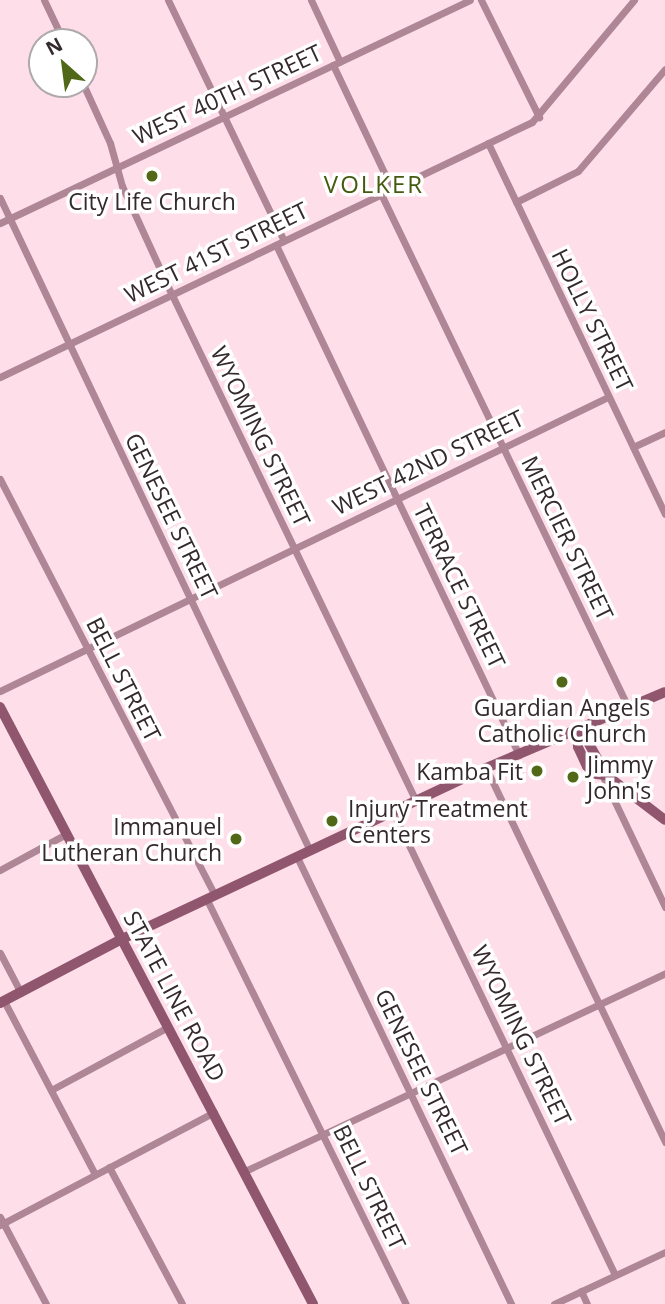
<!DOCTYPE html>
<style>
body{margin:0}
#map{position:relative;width:665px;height:1304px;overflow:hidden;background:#fddee9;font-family:"Open Sans",sans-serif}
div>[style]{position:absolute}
.street>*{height:7px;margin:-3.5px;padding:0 3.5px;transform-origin:3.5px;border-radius:3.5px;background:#ae8695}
.secondary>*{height:10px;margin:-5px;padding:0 5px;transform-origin:5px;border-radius:5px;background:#90566e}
.dots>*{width:19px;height:19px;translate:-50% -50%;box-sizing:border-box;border:4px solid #fff;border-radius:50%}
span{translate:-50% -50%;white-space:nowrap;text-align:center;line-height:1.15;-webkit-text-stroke:7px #fff;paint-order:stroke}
.street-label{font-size:23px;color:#34292d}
.poi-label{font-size:23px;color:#34292d}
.left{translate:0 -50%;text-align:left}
.right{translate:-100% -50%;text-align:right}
.neighbourhood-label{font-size:24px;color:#445a10;letter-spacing:2px}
.north{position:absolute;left:28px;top:28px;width:70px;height:70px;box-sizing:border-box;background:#fff;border:2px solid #aea9ab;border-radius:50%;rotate:332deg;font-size:19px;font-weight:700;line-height:28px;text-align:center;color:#34292d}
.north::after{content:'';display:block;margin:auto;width:24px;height:32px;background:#506817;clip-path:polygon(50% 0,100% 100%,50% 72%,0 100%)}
</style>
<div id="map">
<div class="street">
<i style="left:44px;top:0;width:47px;rotate:64.5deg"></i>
<i style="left:168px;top:0;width:267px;rotate:64.3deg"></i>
<i style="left:311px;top:0;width:68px;rotate:64.9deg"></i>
<i style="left:481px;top:0;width:131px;rotate:63.6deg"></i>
<i style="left:333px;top:65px;width:137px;rotate:64.6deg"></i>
<i style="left:83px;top:84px;width:65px;rotate:65.4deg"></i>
<i style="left:110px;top:143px;width:45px;rotate:74.4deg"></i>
<i style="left:122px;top:186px;width:120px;rotate:65.4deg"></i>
<i style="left:172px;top:295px;width:562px;rotate:64.26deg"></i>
<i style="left:488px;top:143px;width:411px;rotate:64.5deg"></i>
<i style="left:381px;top:194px;width:572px;rotate:64.29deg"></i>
<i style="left:0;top:198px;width:723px;rotate:64.6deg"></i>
<i style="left:516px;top:202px;width:69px;rotate:-26.6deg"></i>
<i style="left:578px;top:171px;width:134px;rotate:-49.5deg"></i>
<i style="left:0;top:223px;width:520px;rotate:-25.38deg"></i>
<i style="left:276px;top:245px;width:565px;rotate:64.52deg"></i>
<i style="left:0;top:377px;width:590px;rotate:-25.61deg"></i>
<i style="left:532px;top:122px;width:159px;rotate:-50.1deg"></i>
<i style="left:633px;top:447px;width:35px;rotate:-25deg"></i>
<i style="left:0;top:479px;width:469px;rotate:62.7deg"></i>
<i style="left:0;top:691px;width:675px;rotate:-25.81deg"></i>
<i style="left:486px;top:768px;width:415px;rotate:64.4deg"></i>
<i style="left:606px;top:775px;width:4px;rotate:117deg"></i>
<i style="left:604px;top:779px;width:142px;rotate:64.5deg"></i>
<i style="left:393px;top:812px;width:513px;rotate:64.38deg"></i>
<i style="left:297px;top:857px;width:496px;rotate:64.4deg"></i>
<i style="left:0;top:870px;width:75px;rotate:-28.6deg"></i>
<i style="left:207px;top:900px;width:450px;rotate:63.8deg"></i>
<i style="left:0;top:953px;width:45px;rotate:62.3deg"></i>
<i style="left:4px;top:1001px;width:195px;rotate:62.3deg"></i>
<i style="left:51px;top:1090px;width:133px;rotate:-28.3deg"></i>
<i style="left:109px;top:1167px;width:155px;rotate:61.9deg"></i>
<i style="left:245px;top:1171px;width:464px;rotate:-25.2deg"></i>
<i style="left:0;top:1217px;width:98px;rotate:62.1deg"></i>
<i style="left:0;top:1225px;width:242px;rotate:-27.8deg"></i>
<i style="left:581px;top:1291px;width:14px;rotate:65deg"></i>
<i style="left:554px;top:1304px;width:123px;rotate:-25.1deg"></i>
</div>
<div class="secondary">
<i style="left:0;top:707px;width:674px;rotate:62.33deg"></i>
<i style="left:577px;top:732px;width:15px;rotate:42deg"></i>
<i style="left:588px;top:742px;width:38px;rotate:61deg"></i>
<i style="left:606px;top:775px;width:74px;rotate:37.3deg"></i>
<i style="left:577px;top:732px;width:15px;rotate:86deg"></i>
<i style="left:578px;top:747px;width:21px;rotate:65deg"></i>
<i style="left:587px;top:766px;width:12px;rotate:42deg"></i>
<i style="left:596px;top:774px;width:10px;rotate:6deg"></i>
<i style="left:0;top:1003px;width:136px;rotate:-27.7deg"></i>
<i style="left:120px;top:940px;width:404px;rotate:-25.2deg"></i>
<i style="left:486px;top:768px;width:194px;rotate:-23deg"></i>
</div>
<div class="dots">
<i style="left:152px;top:176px;background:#506817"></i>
<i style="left:562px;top:682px;background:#506817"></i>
<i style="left:537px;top:771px;background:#506817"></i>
<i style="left:573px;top:777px;background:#506817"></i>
<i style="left:332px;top:821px;background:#506817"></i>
<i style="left:236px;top:839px;background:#506817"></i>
</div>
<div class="street-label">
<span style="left:227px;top:94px;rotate:-25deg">WEST 40TH STREET</span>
<span style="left:216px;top:252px;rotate:-26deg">WEST 41ST STREET</span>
<span style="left:593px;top:320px;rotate:64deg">HOLLY STREET</span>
<span style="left:261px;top:436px;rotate:64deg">WYOMING STREET</span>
<span style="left:428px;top:462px;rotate:-26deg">WEST 42ND STREET</span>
<span style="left:172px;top:516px;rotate:64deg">GENESEE STREET</span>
<span style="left:568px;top:538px;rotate:64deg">MERCIER STREET</span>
<span style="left:460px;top:586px;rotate:64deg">TERRACE STREET</span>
<span style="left:124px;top:679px;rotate:63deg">BELL STREET</span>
<span style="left:175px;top:996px;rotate:62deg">STATE LINE ROAD</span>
<span style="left:522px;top:1035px;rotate:64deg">WYOMING STREET</span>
<span style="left:422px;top:1072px;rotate:64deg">GENESEE STREET</span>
<span style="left:370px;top:1187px;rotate:64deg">BELL STREET</span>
</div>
<div class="poi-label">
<span style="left:152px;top:201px">City Life Church</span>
<span style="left:562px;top:720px">Guardian Angels<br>Catholic Church</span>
<span class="left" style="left:587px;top:777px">Jimmy<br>John's</span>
<span class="right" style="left:523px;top:771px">Kamba Fit</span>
<span class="left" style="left:348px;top:821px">Injury Treatment<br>Centers</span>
<span class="right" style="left:222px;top:839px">Immanuel<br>Lutheran Church</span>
</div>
<div class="neighbourhood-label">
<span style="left:374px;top:184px">VOLKER</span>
</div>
<div class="north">N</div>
</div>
